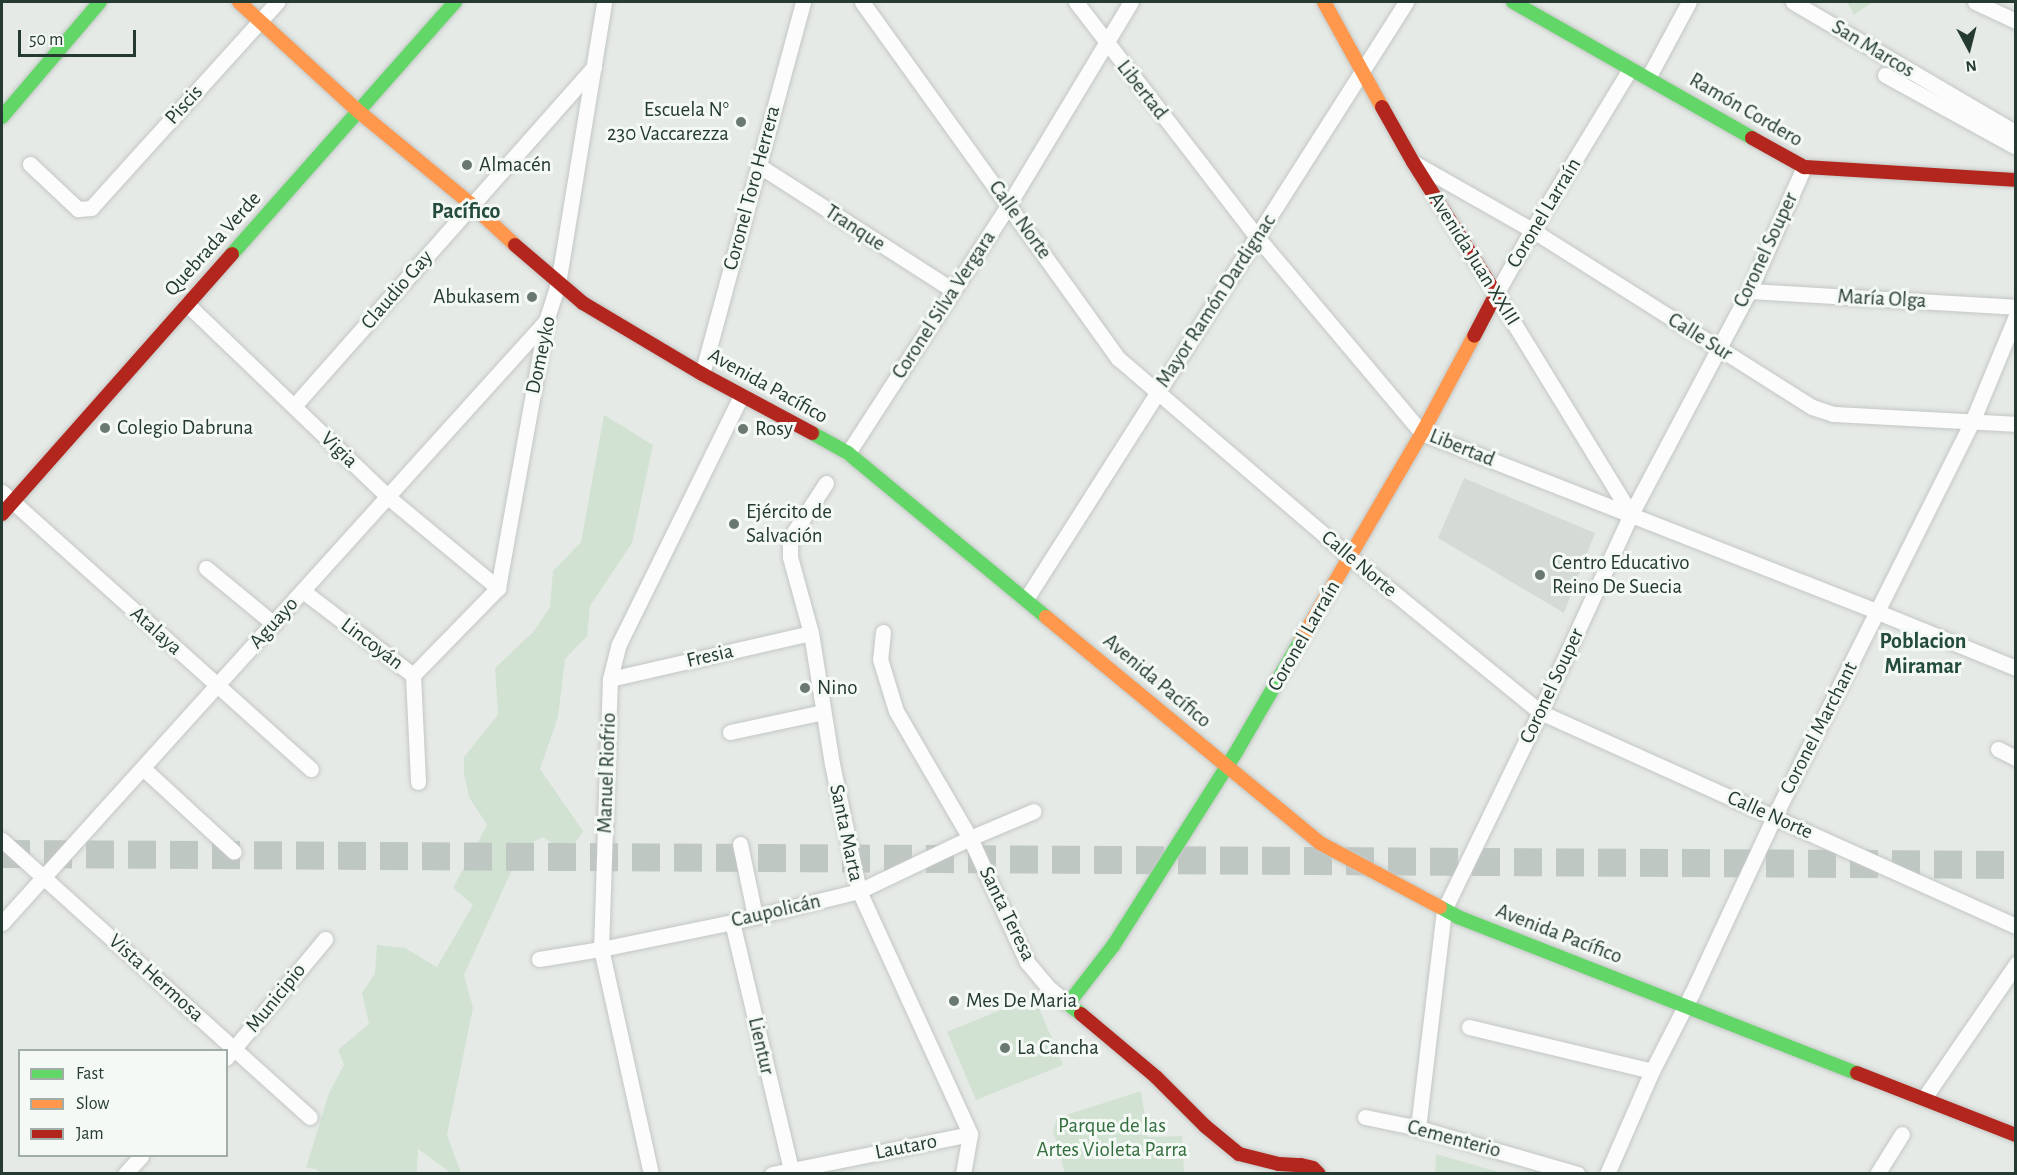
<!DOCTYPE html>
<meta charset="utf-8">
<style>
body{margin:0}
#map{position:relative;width:2017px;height:1175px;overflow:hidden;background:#e6eae7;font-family:"Alegreya Sans",sans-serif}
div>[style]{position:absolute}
.built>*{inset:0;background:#d4dbd6}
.green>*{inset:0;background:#d1e2d2}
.highway-tunnel>*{height:28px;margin-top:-14px;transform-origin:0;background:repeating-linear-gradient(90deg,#bfc7c3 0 28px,transparent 0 42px)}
.roads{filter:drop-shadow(0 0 2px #c3c7c4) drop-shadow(0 0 2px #c3c7c4)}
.street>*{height:15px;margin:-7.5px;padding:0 7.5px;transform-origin:7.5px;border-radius:7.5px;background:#fbfcfb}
.fast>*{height:14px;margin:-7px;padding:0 7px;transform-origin:7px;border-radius:7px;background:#63d668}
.slow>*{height:14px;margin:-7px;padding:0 7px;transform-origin:7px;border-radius:7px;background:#ff974d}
.jam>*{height:14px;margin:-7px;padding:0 7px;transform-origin:7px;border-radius:7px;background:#b3261e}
.dots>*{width:16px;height:16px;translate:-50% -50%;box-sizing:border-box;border:3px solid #f4f9f5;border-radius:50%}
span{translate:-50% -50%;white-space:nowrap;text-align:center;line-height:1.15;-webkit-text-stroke:6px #f4f9f5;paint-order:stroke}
.street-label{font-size:21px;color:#253b31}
.poi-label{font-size:21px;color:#253b31}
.right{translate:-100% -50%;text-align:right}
.left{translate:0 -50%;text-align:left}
.park-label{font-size:21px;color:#336e3e}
.neighbourhood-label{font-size:22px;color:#234c3a;font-weight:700}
.frame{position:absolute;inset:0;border:3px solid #253b31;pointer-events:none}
.legend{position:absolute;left:18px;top:1049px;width:210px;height:108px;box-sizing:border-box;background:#f4f9f5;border:2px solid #a1ada7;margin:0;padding:8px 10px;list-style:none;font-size:18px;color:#253b31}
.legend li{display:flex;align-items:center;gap:12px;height:30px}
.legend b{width:30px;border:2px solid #a1ada7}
.north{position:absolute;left:1939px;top:18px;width:60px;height:60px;-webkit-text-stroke:4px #f4f9f5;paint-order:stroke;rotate:173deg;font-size:16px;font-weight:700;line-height:24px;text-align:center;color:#253b31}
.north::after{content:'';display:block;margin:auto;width:21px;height:27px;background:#253b31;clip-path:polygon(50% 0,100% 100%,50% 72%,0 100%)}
.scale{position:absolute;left:18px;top:30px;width:118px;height:27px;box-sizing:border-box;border:3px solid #253b31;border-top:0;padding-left:8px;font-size:18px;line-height:21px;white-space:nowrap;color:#253b31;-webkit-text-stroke:4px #f4f9f5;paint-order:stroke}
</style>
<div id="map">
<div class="built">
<i style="clip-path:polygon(1464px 478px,1595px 533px,1564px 613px,1438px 538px)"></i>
</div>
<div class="green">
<i style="clip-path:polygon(1847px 2px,1873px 2px,1854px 15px)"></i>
<i style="clip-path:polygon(604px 415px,653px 445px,632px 543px,590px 606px,587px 636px,565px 659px,558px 717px,540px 769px,583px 831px,568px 854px,543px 837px,522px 848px,464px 975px,473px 1008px,447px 1135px,461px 1173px,451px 1173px,418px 1149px,417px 1173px,322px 1173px,316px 1169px,306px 1168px,329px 1093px,344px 1065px,338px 1050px,369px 1024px,362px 993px,375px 973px,377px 945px,405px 948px,437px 967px,473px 905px,453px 888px,487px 825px,469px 797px,464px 774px,464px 757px,498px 715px,495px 668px,534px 631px,550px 607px,553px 571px,581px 542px)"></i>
<i style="clip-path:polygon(1034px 996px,1063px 1065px,976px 1100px,947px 1032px)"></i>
<i style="clip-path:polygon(1141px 1091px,1148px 1137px,1182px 1136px,1184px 1173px,1065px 1173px,1053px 1131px,1057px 1118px)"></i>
<i style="clip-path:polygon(1436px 1154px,1502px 1173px,1435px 1173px)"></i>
</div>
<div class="highway-tunnel">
<i style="left:2px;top:854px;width:2014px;rotate:0.31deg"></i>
</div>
<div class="roads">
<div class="street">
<i style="left:862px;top:2px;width:440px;rotate:54.3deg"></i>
<i style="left:1119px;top:359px;width:304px;rotate:40.6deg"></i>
<i style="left:1350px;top:557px;width:245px;rotate:39.2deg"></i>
<i style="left:1540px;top:712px;width:522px;rotate:24.21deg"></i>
<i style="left:1076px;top:2px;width:297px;rotate:52.4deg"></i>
<i style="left:1257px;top:237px;width:256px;rotate:49.9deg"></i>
<i style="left:1422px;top:433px;width:490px;rotate:21.4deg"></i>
<i style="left:1878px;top:612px;width:149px;rotate:22.1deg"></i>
<i style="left:1793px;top:2px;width:259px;rotate:30.4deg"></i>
<i style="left:1975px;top:2px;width:45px;rotate:24.9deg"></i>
<i style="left:1630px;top:69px;width:188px;rotate:121.3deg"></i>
<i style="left:1532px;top:230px;width:73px;rotate:119.4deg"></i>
<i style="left:1496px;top:294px;width:258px;rotate:58.5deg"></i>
<i style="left:1885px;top:75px;width:149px;rotate:28.8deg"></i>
<i style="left:1648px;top:78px;width:86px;rotate:-61.7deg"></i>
<i style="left:30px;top:164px;width:66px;rotate:43.2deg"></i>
<i style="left:78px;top:209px;width:13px;rotate:-4deg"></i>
<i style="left:91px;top:208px;width:278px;rotate:-47.9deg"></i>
<i style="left:1416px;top:164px;width:133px;rotate:29.6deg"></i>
<i style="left:1532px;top:230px;width:331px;rotate:32.3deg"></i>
<i style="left:1812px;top:407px;width:22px;rotate:18deg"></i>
<i style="left:1833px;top:414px;width:183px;rotate:3.1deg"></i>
<i style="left:758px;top:165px;width:232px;rotate:32.7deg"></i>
<i style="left:1749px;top:291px;width:267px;rotate:3.4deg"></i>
<i style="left:187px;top:304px;width:279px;rotate:43.8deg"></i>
<i style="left:388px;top:497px;width:143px;rotate:39.6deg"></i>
<i style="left:702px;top:374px;width:385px;rotate:-74.8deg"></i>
<i style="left:294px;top:406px;width:453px;rotate:-48.5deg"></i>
<i style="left:848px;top:453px;width:297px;rotate:-57.1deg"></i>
<i style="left:1009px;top:204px;width:236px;rotate:-58.9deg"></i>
<i style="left:826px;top:483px;width:59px;rotate:123.1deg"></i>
<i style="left:794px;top:532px;width:13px;rotate:108deg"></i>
<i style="left:790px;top:544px;width:13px;rotate:90deg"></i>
<i style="left:790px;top:557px;width:79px;rotate:74.6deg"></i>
<i style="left:811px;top:633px;width:133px;rotate:80.9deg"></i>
<i style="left:832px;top:764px;width:130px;rotate:78deg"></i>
<i style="left:859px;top:891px;width:267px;rotate:65.4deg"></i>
<i style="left:970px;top:1134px;width:41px;rotate:99.9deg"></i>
<i style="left:2px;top:492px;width:415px;rotate:41.9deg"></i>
<i style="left:206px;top:568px;width:88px;rotate:39.5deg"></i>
<i style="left:303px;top:591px;width:138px;rotate:37.4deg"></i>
<i style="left:413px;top:675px;width:107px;rotate:87.3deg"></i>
<i style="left:1026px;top:599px;width:708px;rotate:-57.52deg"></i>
<i style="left:883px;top:632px;width:27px;rotate:96deg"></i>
<i style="left:880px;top:659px;width:54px;rotate:72.9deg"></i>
<i style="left:896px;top:711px;width:147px;rotate:59.8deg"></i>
<i style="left:970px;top:838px;width:136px;rotate:65.3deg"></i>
<i style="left:1027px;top:962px;width:34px;rotate:50deg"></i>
<i style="left:1049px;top:988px;width:25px;rotate:40deg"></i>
<i style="left:413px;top:675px;width:122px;rotate:-45.7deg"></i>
<i style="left:498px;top:588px;width:271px;rotate:-79.8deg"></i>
<i style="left:546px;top:321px;width:39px;rotate:-72deg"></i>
<i style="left:558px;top:284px;width:286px;rotate:-80.7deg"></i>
<i style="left:610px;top:679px;width:206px;rotate:-12.9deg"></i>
<i style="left:730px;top:732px;width:95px;rotate:-12.1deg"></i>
<i style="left:1998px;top:749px;width:20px;rotate:27deg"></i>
<i style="left:144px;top:769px;width:122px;rotate:42.7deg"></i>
<i style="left:2px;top:840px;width:414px;rotate:42deg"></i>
<i style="left:740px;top:844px;width:74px;rotate:78.2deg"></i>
<i style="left:732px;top:922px;width:255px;rotate:76.6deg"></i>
<i style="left:2px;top:923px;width:811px;rotate:-47.9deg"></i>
<i style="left:539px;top:959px;width:63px;rotate:-9.2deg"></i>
<i style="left:601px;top:949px;width:134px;rotate:-11.6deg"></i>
<i style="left:732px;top:922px;width:131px;rotate:-13.7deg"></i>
<i style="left:859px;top:891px;width:123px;rotate:-25.5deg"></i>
<i style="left:970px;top:838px;width:69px;rotate:-22.9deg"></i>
<i style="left:1469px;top:1027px;width:188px;rotate:13.5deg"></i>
<i style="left:226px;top:1058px;width:155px;rotate:-50.2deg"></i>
<i style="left:1924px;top:1098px;width:163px;rotate:-55.5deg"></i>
<i style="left:1365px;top:1117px;width:54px;rotate:11.7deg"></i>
<i style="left:1418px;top:1128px;width:166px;rotate:16.1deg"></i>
<i style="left:1418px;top:1128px;width:220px;rotate:-83.2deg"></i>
<i style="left:1444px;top:910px;width:220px;rotate:-64.1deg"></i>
<i style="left:1540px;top:712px;width:218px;rotate:-65.3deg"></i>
<i style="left:1631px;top:514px;width:252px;rotate:-62.1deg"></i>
<i style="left:1749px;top:291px;width:136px;rotate:-66.1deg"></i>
<i style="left:125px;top:1174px;width:24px;rotate:-48deg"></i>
<i style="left:651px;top:1174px;width:230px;rotate:-102.5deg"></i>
<i style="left:601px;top:949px;width:270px;rotate:-88.1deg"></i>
<i style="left:610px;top:679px;width:36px;rotate:-76deg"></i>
<i style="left:619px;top:644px;width:276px;rotate:-63.8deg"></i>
<i style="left:772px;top:1174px;width:202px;rotate:-11.4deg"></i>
<i style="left:1607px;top:1174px;width:112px;rotate:-66.4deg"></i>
<i style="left:1652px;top:1071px;width:88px;rotate:-62.9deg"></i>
<i style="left:1692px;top:993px;width:194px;rotate:-65deg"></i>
<i style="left:1774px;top:817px;width:442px;rotate:-63.4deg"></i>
<i style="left:1972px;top:422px;width:115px;rotate:-67.5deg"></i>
<i style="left:1877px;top:1174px;width:47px;rotate:-58deg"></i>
</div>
<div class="fast">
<i style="left:1513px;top:2px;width:275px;rotate:29.6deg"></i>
<i style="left:2px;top:117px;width:151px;rotate:-49.6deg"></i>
<i style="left:232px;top:254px;width:337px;rotate:-48.5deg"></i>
<i style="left:812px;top:433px;width:41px;rotate:29.1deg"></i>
<i style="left:848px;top:453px;width:257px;rotate:39.6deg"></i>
<i style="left:1440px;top:907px;width:21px;rotate:29deg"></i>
<i style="left:1458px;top:917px;width:428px;rotate:21.4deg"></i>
<i style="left:1081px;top:1014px;width:16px;rotate:-142deg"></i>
<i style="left:1068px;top:1004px;width:73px;rotate:-52.2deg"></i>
<i style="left:1113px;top:946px;width:227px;rotate:-57.6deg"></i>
<i style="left:1235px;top:754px;width:132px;rotate:-59.9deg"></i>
</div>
<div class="slow">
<i style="left:239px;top:2px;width:161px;rotate:42.5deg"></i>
<i style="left:358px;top:111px;width:148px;rotate:39.5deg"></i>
<i style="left:472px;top:205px;width:59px;rotate:42.9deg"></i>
<i style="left:1324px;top:2px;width:120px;rotate:61.1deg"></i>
<i style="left:1046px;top:617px;width:355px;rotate:39.5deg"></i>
<i style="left:1320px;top:843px;width:136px;rotate:28.1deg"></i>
<i style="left:1301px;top:640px;width:240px;rotate:-59.7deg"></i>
<i style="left:1422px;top:433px;width:110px;rotate:-61.8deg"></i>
</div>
<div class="jam">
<i style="left:1382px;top:107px;width:63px;rotate:60.6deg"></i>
<i style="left:1413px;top:162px;width:156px;rotate:57.8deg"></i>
<i style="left:1496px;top:294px;width:47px;rotate:117.6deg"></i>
<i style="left:1752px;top:138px;width:60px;rotate:29.1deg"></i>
<i style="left:1804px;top:167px;width:212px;rotate:3.5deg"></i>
<i style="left:515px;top:245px;width:89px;rotate:40.5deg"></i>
<i style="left:583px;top:303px;width:139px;rotate:30.8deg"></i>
<i style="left:702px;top:374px;width:125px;rotate:28.2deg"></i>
<i style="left:2px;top:514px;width:347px;rotate:-48.5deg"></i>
<i style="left:1081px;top:1014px;width:98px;rotate:40deg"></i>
<i style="left:1156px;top:1077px;width:69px;rotate:45deg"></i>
<i style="left:1205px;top:1126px;width:44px;rotate:39.5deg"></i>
<i style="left:1239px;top:1154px;width:41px;rotate:14deg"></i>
<i style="left:1279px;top:1164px;width:22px;rotate:3deg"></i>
<i style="left:1301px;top:1165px;width:12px;rotate:14deg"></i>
<i style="left:1313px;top:1168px;width:8px;rotate:45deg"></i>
<i style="left:1857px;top:1073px;width:171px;rotate:21.3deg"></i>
</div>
</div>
<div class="dots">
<i style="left:741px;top:122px;background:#697871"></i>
<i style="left:467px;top:165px;background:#697871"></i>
<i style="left:532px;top:297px;background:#697871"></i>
<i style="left:105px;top:428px;background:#697871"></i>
<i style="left:743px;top:429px;background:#697871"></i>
<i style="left:734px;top:524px;background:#697871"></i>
<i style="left:1540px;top:575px;background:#697871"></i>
<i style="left:805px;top:688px;background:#697871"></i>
<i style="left:954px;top:1001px;background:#697871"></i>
<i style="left:1005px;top:1048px;background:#697871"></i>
</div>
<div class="street-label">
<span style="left:1873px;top:49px;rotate:31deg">San Marcos</span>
<span style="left:1142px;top:90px;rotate:52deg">Libertad</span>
<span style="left:184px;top:105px;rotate:-48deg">Piscis</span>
<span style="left:1746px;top:110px;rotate:30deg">Ramón Cordero</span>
<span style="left:752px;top:188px;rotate:-75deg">Coronel Toro Herrera</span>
<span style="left:1544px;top:213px;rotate:-59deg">Coronel Larraín</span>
<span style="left:1020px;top:220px;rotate:54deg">Calle Norte</span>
<span style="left:855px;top:228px;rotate:33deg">Tranque</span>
<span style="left:213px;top:244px;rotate:-48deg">Quebrada Verde</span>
<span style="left:1766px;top:250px;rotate:-65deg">Coronel Souper</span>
<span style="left:1474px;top:259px;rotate:58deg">Avenida Juan XXIII</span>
<span style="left:397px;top:290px;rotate:-49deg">Claudio Gay</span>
<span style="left:1882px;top:299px;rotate:3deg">María Olga</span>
<span style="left:1216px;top:301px;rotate:-57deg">Mayor Ramón Dardignac</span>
<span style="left:944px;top:305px;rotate:-57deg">Coronel Silva Vergara</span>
<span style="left:1700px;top:337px;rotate:32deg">Calle Sur</span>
<span style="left:541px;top:355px;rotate:-78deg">Domeyko</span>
<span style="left:768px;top:386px;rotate:29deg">Avenida Pacífico</span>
<span style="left:1462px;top:448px;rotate:22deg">Libertad</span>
<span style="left:339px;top:450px;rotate:44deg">Vigia</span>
<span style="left:1359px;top:564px;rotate:40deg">Calle Norte</span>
<span style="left:274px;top:623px;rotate:-48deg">Aguayo</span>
<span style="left:156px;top:631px;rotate:42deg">Atalaya</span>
<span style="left:1304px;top:636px;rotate:-60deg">Coronel Larraín</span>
<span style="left:372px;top:644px;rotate:37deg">Lincoyán</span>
<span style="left:710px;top:656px;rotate:-13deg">Fresia</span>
<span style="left:1157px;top:681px;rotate:40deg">Avenida Pacífico</span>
<span style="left:1552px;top:686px;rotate:-65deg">Coronel Souper</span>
<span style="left:1819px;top:728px;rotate:-63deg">Coronel Marchant</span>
<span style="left:607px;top:773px;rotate:-88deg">Manuel Riofrio</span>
<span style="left:1770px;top:815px;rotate:24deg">Calle Norte</span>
<span style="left:846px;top:833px;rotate:78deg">Santa Marta</span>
<span style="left:776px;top:911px;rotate:-13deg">Caupolicán</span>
<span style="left:1007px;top:914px;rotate:64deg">Santa Teresa</span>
<span style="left:1559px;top:934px;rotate:21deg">Avenida Pacífico</span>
<span style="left:156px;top:978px;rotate:42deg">Vista Hermosa</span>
<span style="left:276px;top:998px;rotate:-51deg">Municipio</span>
<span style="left:761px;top:1046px;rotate:77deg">Lientur</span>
<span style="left:1454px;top:1139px;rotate:15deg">Cementerio</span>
<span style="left:906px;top:1147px;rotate:-11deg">Lautaro</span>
</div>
<div class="poi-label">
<span class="right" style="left:729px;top:122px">Escuela N°<br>230 Vaccarezza</span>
<span class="left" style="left:479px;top:165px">Almacén</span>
<span class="right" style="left:520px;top:297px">Abukasem</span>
<span class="left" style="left:117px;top:428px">Colegio Dabruna</span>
<span class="left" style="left:755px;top:429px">Rosy</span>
<span class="left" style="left:746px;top:524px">Ejército de<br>Salvación</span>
<span class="left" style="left:1552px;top:575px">Centro Educativo<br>Reino De Suecia</span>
<span class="left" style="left:817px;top:688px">Nino</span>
<span class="left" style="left:966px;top:1001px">Mes De Maria</span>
<span class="left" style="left:1017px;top:1048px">La Cancha</span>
</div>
<div class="park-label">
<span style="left:1112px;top:1138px">Parque de las<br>Artes Violeta Parra</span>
</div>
<div class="neighbourhood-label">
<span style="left:466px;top:212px">Pacífico</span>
<span style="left:1923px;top:654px">Poblacion<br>Miramar</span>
</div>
<div class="frame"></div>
<ul class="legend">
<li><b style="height:8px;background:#63d668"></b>Fast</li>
<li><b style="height:8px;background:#ff974d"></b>Slow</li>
<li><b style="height:8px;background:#b3261e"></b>Jam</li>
</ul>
<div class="north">N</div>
<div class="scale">50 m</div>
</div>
